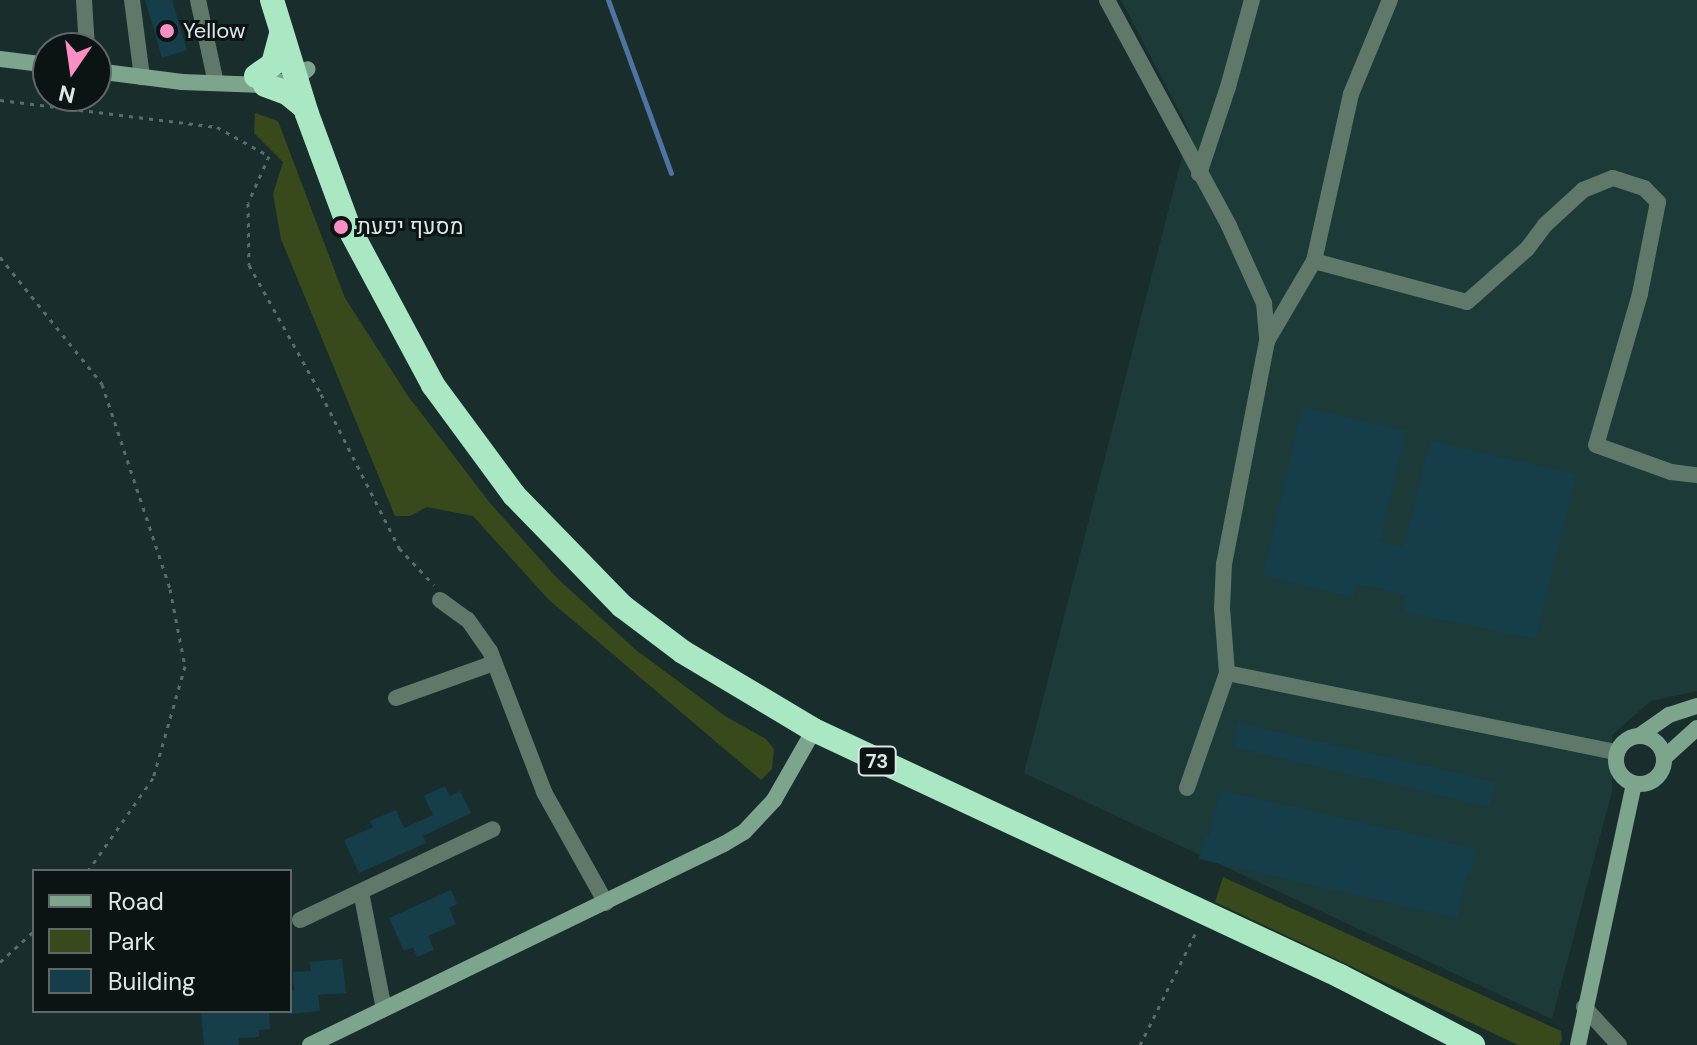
<!DOCTYPE html>
<meta charset="utf-8">
<style>
body{margin:0}
#map{position:relative;width:1697px;height:1045px;overflow:hidden;background:#192d2c;font-family:"DM Sans",Heebo,sans-serif}
div>[style]{position:absolute}
.built>*{inset:0;background:#1c3a38}
.green>*{inset:0;background:#384a1b}
.stream>*{height:5px;margin:-2.5px;padding:0 2.5px;transform-origin:2.5px;border-radius:2.5px;background:#5074a1}
.building>*{inset:0;background:#163e4a}
.path>*{height:3px;margin-top:-1.5px;transform-origin:0;background:repeating-linear-gradient(90deg,#5a6b6a 0 4px,transparent 0 10px)}
.street>*{height:16px;margin:-8px;padding:0 8px;transform-origin:8px;border-radius:8px;background:#5f7869}
.secondary>*{height:16px;margin:-8px;padding:0 8px;transform-origin:8px;border-radius:8px;background:#7da58e}
.secondary>.ring{margin:-8px;padding:0;box-sizing:content-box;background:none;border:16px solid #7da58e;border-radius:50%}
.highway>*{height:24px;margin:-12px;padding:0 12px;transform-origin:12px;border-radius:12px;background:#a9e8c3}
.dots>*{width:22px;height:22px;translate:-50% -50%;box-sizing:border-box;border:4px solid #0b1313;border-radius:50%}
span{translate:-50% -50%;white-space:nowrap;text-align:center;line-height:1.15;-webkit-text-stroke:6px #0b1313;paint-order:stroke}
.shield-label span{padding:2px 6px;background:#0b1313;border:2px solid;border-radius:6px;-webkit-text-stroke-width:0}
.shield-label{font-size:20px;color:#dbe8e7;font-weight:700}
.poi-label{font-size:22px;color:#dbe8e7}
.left{translate:0 -50%;text-align:left}
.legend{position:absolute;left:32px;top:869px;width:260px;height:144px;box-sizing:border-box;background:#0b1313;border:2px solid #5e6868;margin:0;padding:10px 14px;list-style:none;font-size:24px;color:#dbe8e7}
.legend li{display:flex;align-items:center;gap:16px;height:40px}
.legend b{width:40px;border:2px solid #5e6868}
.north{position:absolute;left:32px;top:32px;width:80px;height:80px;box-sizing:border-box;background:#0b1313;border:2px solid #5e6868;border-radius:50%;rotate:193deg;font-size:22px;font-weight:700;line-height:32px;text-align:center;color:#dbe8e7}
.north::after{content:'';display:block;margin:auto;width:28px;height:36px;background:#fb8fc5;clip-path:polygon(50% 0,100% 100%,50% 72%,0 100%)}
</style>
<div id="map">
<div class="built">
<i style="clip-path:polygon(1121px 0,1697px 0,1697px 691px,1651px 701px,1612px 735px,1612px 791px,1552px 1019px,1024px 773px,1189px 130px)"></i>
</div>
<div class="green">
<i style="clip-path:polygon(255px 113px,278px 121px,345px 298px,408px 396px,490px 503px,557px 578px,636px 650px,725px 716px,766px 739px,774px 749px,772px 769px,761px 780px,549px 600px,473px 516px,427px 507px,410px 516px,395px 516px,281px 239px,273px 194px,283px 162px,254px 133px)"></i>
<i style="clip-path:polygon(1223px 877px,1561px 1031px,1562px 1040px,1559px 1045px,1518px 1045px,1215px 902px)"></i>
</div>
<div class="stream">
<i style="left:608px;top:0;width:184px;rotate:70deg"></i>
</div>
<div class="building">
<i style="clip-path:polygon(145px 0,172px 0,187px 50px,162px 58px)"></i>
<i style="clip-path:polygon(1302px 407px,1406px 431px,1380px 541px,1404px 547px,1430px 440px,1576px 475px,1536px 639px,1402px 611px,1405px 595px,1369px 586px,1356px 584px,1353px 597px,1263px 576px)"></i>
<i style="clip-path:polygon(1238px 723px,1496px 782px,1490px 807px,1233px 747px)"></i>
<i style="clip-path:polygon(445px 786px,450px 796px,460px 791px,471px 813px,423px 836px,426px 843px,359px 873px,344px 840px,373px 827px,370px 821px,396px 810px,404px 828px,433px 815px,424px 796px)"></i>
<i style="clip-path:polygon(1220px 790px,1477px 849px,1471px 874px,1467px 873px,1457px 918px,1199px 859px,1205px 835px,1209px 836px)"></i>
<i style="clip-path:polygon(451px 890px,457px 904px,449px 908px,456px 924px,428px 936px,434px 950px,417px 957px,413px 947px,404px 951px,389px 918px)"></i>
<i style="clip-path:polygon(342px 959px,346px 993px,318px 995px,320px 1011px,290px 1014px,290px 991px,294px 991px,293px 972px,311px 971px,310px 962px)"></i>
<i style="clip-path:polygon(269px 1011px,270px 1029px,259px 1030px,259px 1037px,238px 1038px,239px 1045px,204px 1045px,201px 1012px)"></i>
</div>
<div class="path">
<i style="left:0;top:100px;width:219px;rotate:7.1deg"></i>
<i style="left:217px;top:127px;width:60px;rotate:29.1deg"></i>
<i style="left:269px;top:156px;width:51px;rotate:114.1deg"></i>
<i style="left:248px;top:203px;width:62px;rotate:89.1deg"></i>
<i style="left:249px;top:265px;width:148px;rotate:60.8deg"></i>
<i style="left:321px;top:394px;width:173px;rotate:63.1deg"></i>
<i style="left:399px;top:548px;width:51px;rotate:46.6deg"></i>
<i style="left:0;top:257px;width:163px;rotate:51.2deg"></i>
<i style="left:102px;top:384px;width:216px;rotate:71.6deg"></i>
<i style="left:170px;top:589px;width:78px;rotate:79deg"></i>
<i style="left:185px;top:666px;width:116px;rotate:105.9deg"></i>
<i style="left:153px;top:778px;width:113px;rotate:125deg"></i>
<i style="left:0;top:962px;width:46px;rotate:-42.4deg"></i>
<i style="left:1140px;top:1045px;width:126px;rotate:-63.6deg"></i>
</div>
<div class="street">
<i style="left:84px;top:0;width:48px;rotate:86.4deg"></i>
<i style="left:132px;top:0;width:78px;rotate:82.6deg"></i>
<i style="left:198px;top:0;width:85px;rotate:77.8deg"></i>
<i style="left:1107px;top:0;width:257px;rotate:61.6deg"></i>
<i style="left:1229px;top:226px;width:85px;rotate:65.6deg"></i>
<i style="left:1264px;top:303px;width:38px;rotate:85deg"></i>
<i style="left:1267px;top:341px;width:227px;rotate:100.9deg"></i>
<i style="left:1224px;top:564px;width:44px;rotate:92.6deg"></i>
<i style="left:1222px;top:608px;width:65px;rotate:85.6deg"></i>
<i style="left:1227px;top:673px;width:398px;rotate:11.5deg"></i>
<i style="left:1199px;top:174px;width:92px;rotate:-71.6deg"></i>
<i style="left:1228px;top:87px;width:90px;rotate:-74.6deg"></i>
<i style="left:1314px;top:261px;width:158px;rotate:15deg"></i>
<i style="left:1467px;top:302px;width:80px;rotate:-41.5deg"></i>
<i style="left:1527px;top:249px;width:30px;rotate:-53deg"></i>
<i style="left:1545px;top:225px;width:52px;rotate:-42.6deg"></i>
<i style="left:1583px;top:190px;width:32px;rotate:-22deg"></i>
<i style="left:1613px;top:178px;width:33px;rotate:18deg"></i>
<i style="left:1644px;top:188px;width:20px;rotate:45deg"></i>
<i style="left:1658px;top:202px;width:94px;rotate:101.1deg"></i>
<i style="left:1640px;top:294px;width:157px;rotate:106.2deg"></i>
<i style="left:1596px;top:445px;width:80px;rotate:19.8deg"></i>
<i style="left:1671px;top:472px;width:26px;rotate:7deg"></i>
<i style="left:1267px;top:341px;width:93px;rotate:-59.6deg"></i>
<i style="left:1314px;top:261px;width:171px;rotate:-77.5deg"></i>
<i style="left:1351px;top:94px;width:102px;rotate:-67.5deg"></i>
<i style="left:440px;top:600px;width:34px;rotate:36deg"></i>
<i style="left:468px;top:620px;width:38px;rotate:55deg"></i>
<i style="left:490px;top:651px;width:151px;rotate:69deg"></i>
<i style="left:544px;top:792px;width:127px;rotate:60.8deg"></i>
<i style="left:396px;top:698px;width:104px;rotate:-19.7deg"></i>
<i style="left:1187px;top:788px;width:122px;rotate:-70.8deg"></i>
<i style="left:361px;top:892px;width:119px;rotate:78.9deg"></i>
<i style="left:300px;top:920px;width:213px;rotate:-25.2deg"></i>
<i style="left:1584px;top:1007px;width:52px;rotate:47.4deg"></i>
</div>
<div class="secondary">
<i style="left:0;top:59px;width:48px;rotate:7.1deg"></i>
<i style="left:96px;top:71px;width:87px;rotate:7.3deg"></i>
<i style="left:182px;top:82px;width:83px;rotate:2.1deg"></i>
<i style="left:265px;top:85px;width:31px;rotate:-11deg"></i>
<i style="left:295px;top:79px;width:16px;rotate:-38deg"></i>
<i class="ring" style="left:1616px;top:736px;width:32px;height:32px"></i>
<i style="left:1639px;top:736px;width:37px;rotate:-35deg"></i>
<i style="left:1669px;top:715px;width:29px;rotate:-18deg"></i>
<i style="left:1665px;top:757px;width:43px;rotate:-42.2deg"></i>
<i style="left:310px;top:1045px;width:460px;rotate:-25.9deg"></i>
<i style="left:724px;top:844px;width:23px;rotate:-31deg"></i>
<i style="left:744px;top:832px;width:44px;rotate:-46.8deg"></i>
<i style="left:774px;top:800px;width:81px;rotate:-60.3deg"></i>
<i style="left:1578px;top:1045px;width:267px;rotate:-77.9deg"></i>
</div>
<div class="highway">
<i style="left:272px;top:0;width:119px;rotate:72.9deg"></i>
<i style="left:307px;top:114px;width:124px;rotate:69.7deg"></i>
<i style="left:350px;top:230px;width:176px;rotate:61.8deg"></i>
<i style="left:433px;top:385px;width:137px;rotate:53.6deg"></i>
<i style="left:514px;top:495px;width:155px;rotate:45.8deg"></i>
<i style="left:622px;top:606px;width:76px;rotate:37deg"></i>
<i style="left:683px;top:652px;width:152px;rotate:30.8deg"></i>
<i style="left:814px;top:730px;width:581px;rotate:25.06deg"></i>
<i style="left:1340px;top:976px;width:150px;rotate:27.4deg"></i>
<i style="left:256px;top:76px;width:21px;rotate:-35deg"></i>
<i style="left:273px;top:64px;width:31px;rotate:-75deg"></i>
<i style="left:265px;top:85px;width:23px;rotate:20deg"></i>
<i style="left:287px;top:93px;width:22px;rotate:39deg"></i>
</div>
<div class="dots">
<i style="left:167px;top:31px;background:#fb8fc5"></i>
<i style="left:341px;top:227px;background:#fb8fc5"></i>
</div>
<div class="shield-label">
<span style="left:877px;top:761px">73</span>
</div>
<div class="poi-label">
<span class="left" style="left:183px;top:31px">Yellow</span>
<span class="left" style="left:357px;top:227px">מסעף יפעת</span>
</div>
<ul class="legend">
<li><b style="height:10px;background:#7da58e"></b>Road</li>
<li><b style="height:22px;background:#384a1b"></b>Park</li>
<li><b style="height:22px;background:#163e4a"></b>Building</li>
</ul>
<div class="north">N</div>
</div>
